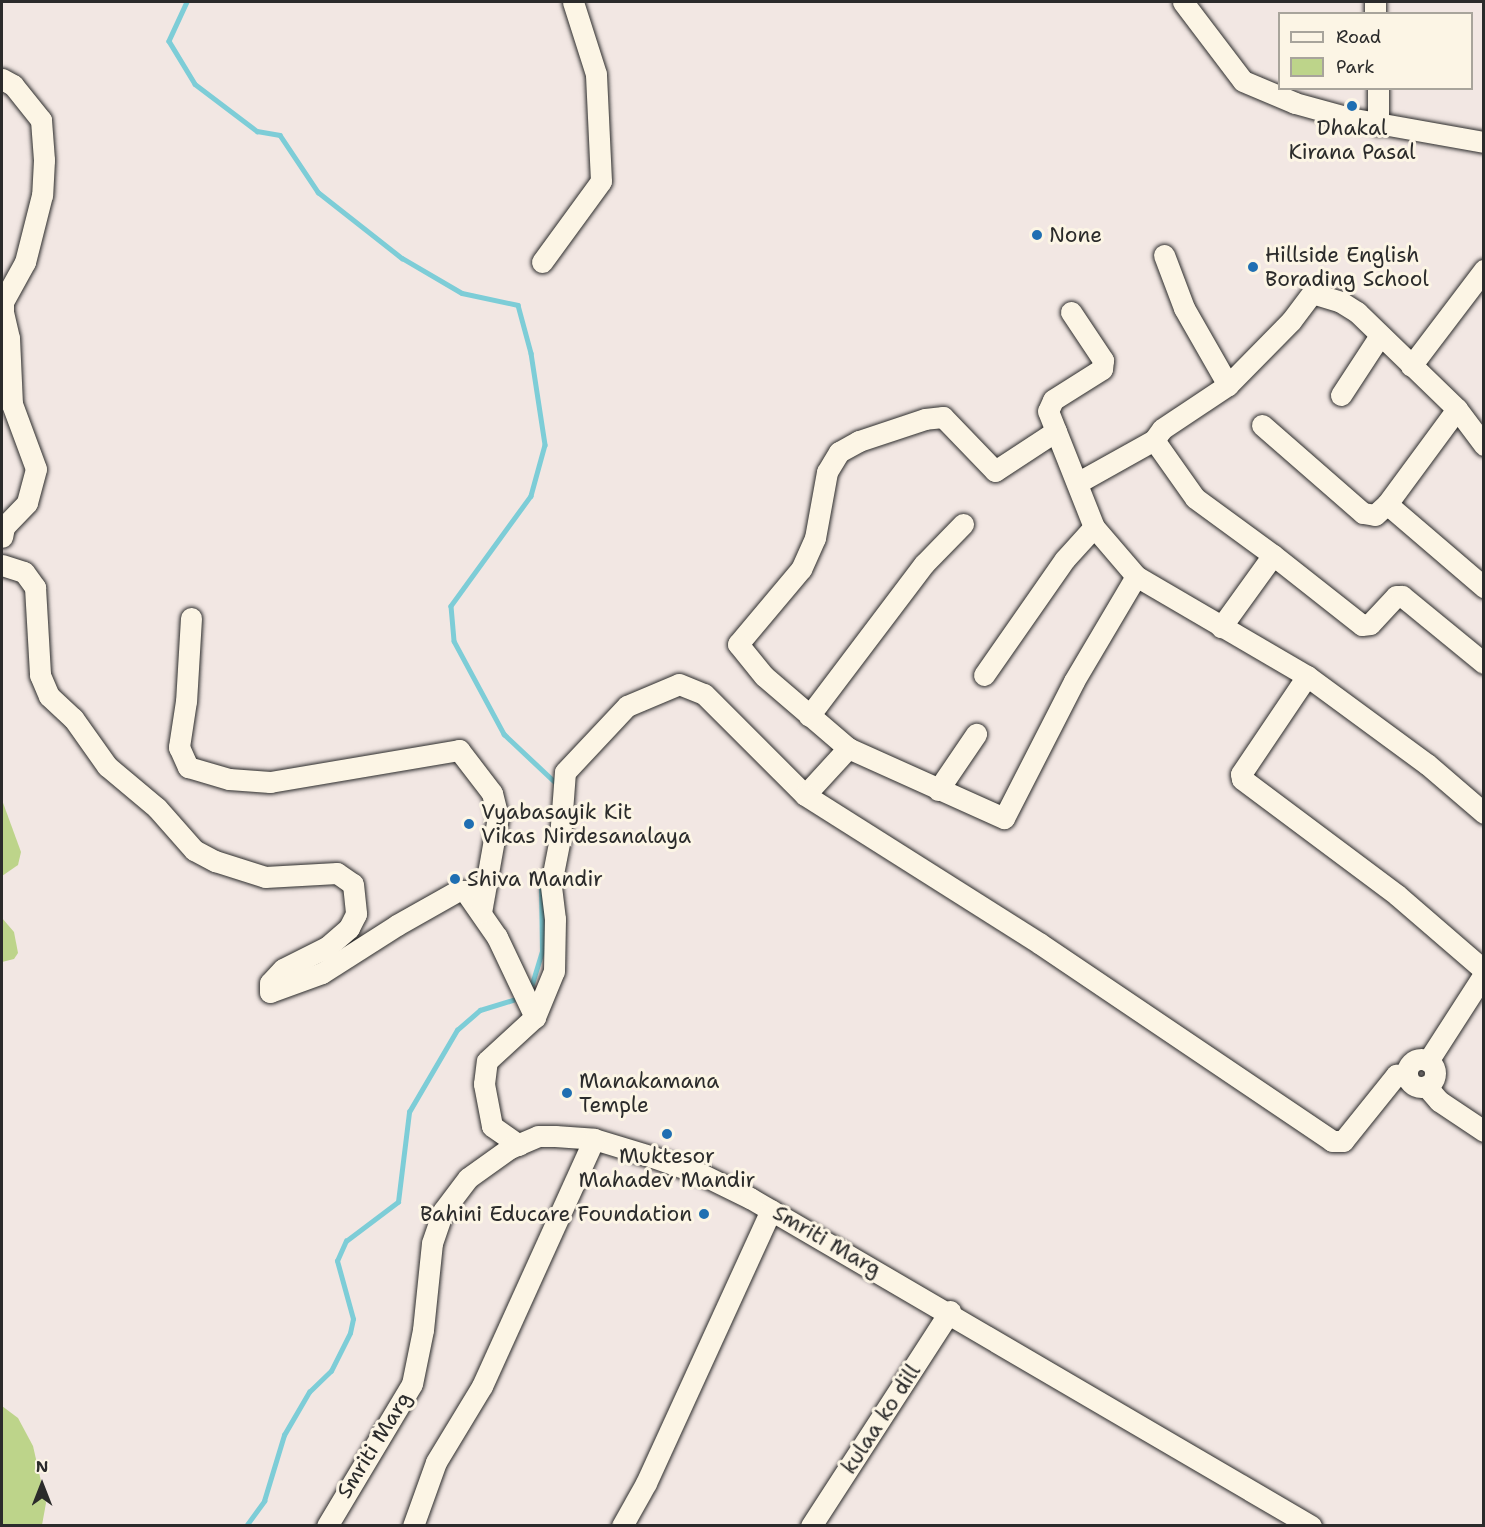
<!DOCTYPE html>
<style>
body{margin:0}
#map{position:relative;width:1485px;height:1527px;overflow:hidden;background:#f2e7e3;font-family:"Shantell Sans",sans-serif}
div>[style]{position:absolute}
.green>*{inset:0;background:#bdd48a}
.stream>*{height:4.5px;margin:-2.25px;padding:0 2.25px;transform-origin:2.25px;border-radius:2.25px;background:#7dcdd7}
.roads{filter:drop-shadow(0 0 2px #2b2b2b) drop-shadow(0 0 2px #2b2b2b)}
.minor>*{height:21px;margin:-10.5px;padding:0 10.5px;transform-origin:10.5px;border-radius:10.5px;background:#fcf5e5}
.minor>.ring{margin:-10.5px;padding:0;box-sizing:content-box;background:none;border:21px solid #fcf5e5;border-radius:50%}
.dots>*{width:16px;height:16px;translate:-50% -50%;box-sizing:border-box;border:3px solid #fcf5e5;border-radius:50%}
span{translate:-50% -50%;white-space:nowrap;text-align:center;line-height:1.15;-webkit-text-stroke:6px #fcf5e5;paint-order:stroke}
.poi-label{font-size:21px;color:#2b2b2b}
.left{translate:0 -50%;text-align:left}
.right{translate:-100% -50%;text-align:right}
.street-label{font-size:21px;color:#2b2b2b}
.frame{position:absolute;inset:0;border:3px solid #2b2b2b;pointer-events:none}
.legend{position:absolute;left:1278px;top:12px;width:195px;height:78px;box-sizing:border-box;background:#fcf5e5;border:2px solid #a8a49b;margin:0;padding:8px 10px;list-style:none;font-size:18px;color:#2b2b2b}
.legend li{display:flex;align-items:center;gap:12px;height:30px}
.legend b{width:30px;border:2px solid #a8a49b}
.north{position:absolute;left:12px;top:1455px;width:60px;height:60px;-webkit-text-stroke:4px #fcf5e5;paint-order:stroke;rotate:0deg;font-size:16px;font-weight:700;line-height:24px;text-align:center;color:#2b2b2b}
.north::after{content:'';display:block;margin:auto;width:21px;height:27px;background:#2b2b2b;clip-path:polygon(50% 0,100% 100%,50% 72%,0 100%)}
</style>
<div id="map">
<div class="green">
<i style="clip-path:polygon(2px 800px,21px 852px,18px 865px,2px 876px)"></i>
<i style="clip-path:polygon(2px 918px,14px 932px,18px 953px,14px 959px,2px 962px)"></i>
<i style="clip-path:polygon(2px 1406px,18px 1418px,33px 1446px,46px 1503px,42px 1525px,2px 1525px)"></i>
</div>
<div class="stream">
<i style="left:187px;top:2px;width:43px;rotate:114.8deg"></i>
<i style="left:169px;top:41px;width:50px;rotate:58.8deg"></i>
<i style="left:195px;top:84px;width:78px;rotate:37.2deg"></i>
<i style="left:257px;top:131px;width:23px;rotate:10deg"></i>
<i style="left:280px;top:135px;width:69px;rotate:56.3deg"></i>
<i style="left:318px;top:192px;width:107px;rotate:38.2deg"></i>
<i style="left:402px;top:258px;width:69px;rotate:30.3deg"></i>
<i style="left:462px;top:293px;width:57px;rotate:12.1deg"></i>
<i style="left:518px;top:305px;width:50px;rotate:74.8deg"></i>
<i style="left:531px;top:353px;width:93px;rotate:81.3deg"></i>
<i style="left:545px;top:445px;width:53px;rotate:105.4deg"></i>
<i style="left:531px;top:496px;width:136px;rotate:126deg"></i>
<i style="left:451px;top:606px;width:35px;rotate:85deg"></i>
<i style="left:454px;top:641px;width:106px;rotate:61.7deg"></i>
<i style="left:504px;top:734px;width:70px;rotate:43.3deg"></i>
<i style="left:532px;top:984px;width:34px;rotate:-73deg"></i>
<i style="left:542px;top:951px;width:67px;rotate:-90.9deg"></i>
<i style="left:246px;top:1526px;width:31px;rotate:-54deg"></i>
<i style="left:264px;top:1501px;width:69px;rotate:-73.1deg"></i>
<i style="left:284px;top:1435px;width:50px;rotate:-59.8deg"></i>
<i style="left:309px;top:1392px;width:30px;rotate:-44deg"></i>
<i style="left:331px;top:1371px;width:42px;rotate:-63.4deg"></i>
<i style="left:350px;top:1333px;width:14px;rotate:-78deg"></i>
<i style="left:353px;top:1319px;width:60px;rotate:-105.4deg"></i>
<i style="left:337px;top:1261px;width:22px;rotate:-66deg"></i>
<i style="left:346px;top:1241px;width:65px;rotate:-36.9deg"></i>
<i style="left:398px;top:1202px;width:91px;rotate:-83deg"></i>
<i style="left:409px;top:1112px;width:95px;rotate:-59.7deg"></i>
<i style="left:457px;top:1030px;width:30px;rotate:-41deg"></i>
<i style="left:480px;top:1010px;width:34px;rotate:-17deg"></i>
</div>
<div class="roads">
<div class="minor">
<i style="left:1183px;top:2px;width:99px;rotate:52.8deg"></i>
<i style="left:1243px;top:81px;width:56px;rotate:22.9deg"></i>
<i style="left:1295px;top:103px;width:56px;rotate:15.5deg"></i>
<i style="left:1349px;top:118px;width:137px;rotate:10.1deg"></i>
<i style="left:1375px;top:2px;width:12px;rotate:90deg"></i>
<i style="left:2px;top:79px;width:13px;rotate:29deg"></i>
<i style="left:13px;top:85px;width:45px;rotate:51.3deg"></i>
<i style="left:41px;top:120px;width:40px;rotate:85.7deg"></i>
<i style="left:44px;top:160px;width:35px;rotate:93deg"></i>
<i style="left:42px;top:195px;width:69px;rotate:104.2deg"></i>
<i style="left:25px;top:262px;width:46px;rotate:118.8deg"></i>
<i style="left:3px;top:302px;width:10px;rotate:90deg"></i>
<i style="left:3px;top:312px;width:27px;rotate:77deg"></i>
<i style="left:9px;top:338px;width:66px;rotate:87.4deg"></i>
<i style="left:12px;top:404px;width:69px;rotate:69.7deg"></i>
<i style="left:36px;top:469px;width:35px;rotate:105deg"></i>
<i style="left:27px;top:503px;width:33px;rotate:134deg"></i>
<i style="left:4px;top:527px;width:10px;rotate:101deg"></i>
<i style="left:1378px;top:88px;width:37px;rotate:90deg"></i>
<i style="left:1164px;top:255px;width:57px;rotate:69.3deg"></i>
<i style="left:1184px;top:308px;width:89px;rotate:60.3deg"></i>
<i style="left:1228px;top:385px;width:79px;rotate:146.3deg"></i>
<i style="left:1162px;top:429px;width:14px;rotate:126deg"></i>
<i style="left:1154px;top:440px;width:71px;rotate:54.7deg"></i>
<i style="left:1195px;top:498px;width:97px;rotate:36.2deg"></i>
<i style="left:1273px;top:555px;width:89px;rotate:125.8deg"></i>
<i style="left:542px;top:262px;width:100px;rotate:-53.9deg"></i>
<i style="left:601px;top:181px;width:107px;rotate:-92.7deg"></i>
<i style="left:596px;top:74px;width:76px;rotate:-107.7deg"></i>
<i style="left:1071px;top:312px;width:58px;rotate:56.3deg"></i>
<i style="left:1103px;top:360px;width:9px;rotate:96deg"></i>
<i style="left:1102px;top:369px;width:58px;rotate:147.7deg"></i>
<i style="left:1053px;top:400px;width:12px;rotate:114deg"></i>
<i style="left:1048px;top:411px;width:125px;rotate:68.4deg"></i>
<i style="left:1094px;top:527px;width:65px;rotate:49.4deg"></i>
<i style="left:1136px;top:576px;width:198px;rotate:30.3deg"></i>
<i style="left:1307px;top:676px;width:149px;rotate:36.3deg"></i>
<i style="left:1427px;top:764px;width:75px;rotate:40.7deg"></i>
<i style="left:1411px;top:366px;width:121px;rotate:-52.8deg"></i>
<i style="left:1228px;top:385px;width:90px;rotate:-45.5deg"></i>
<i style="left:1291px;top:321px;width:35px;rotate:-53deg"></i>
<i style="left:1312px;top:293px;width:30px;rotate:17deg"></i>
<i style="left:1341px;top:302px;width:19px;rotate:32deg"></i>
<i style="left:1357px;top:312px;width:139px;rotate:44.1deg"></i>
<i style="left:1457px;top:409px;width:45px;rotate:53.1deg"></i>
<i style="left:1341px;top:395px;width:69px;rotate:-56.8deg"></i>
<i style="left:1457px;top:409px;width:118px;rotate:126.4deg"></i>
<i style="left:1387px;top:504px;width:128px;rotate:40.6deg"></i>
<i style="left:1262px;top:425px;width:134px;rotate:41.1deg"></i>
<i style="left:1363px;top:513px;width:12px;rotate:9deg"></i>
<i style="left:1375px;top:515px;width:16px;rotate:-43deg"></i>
<i style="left:1056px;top:431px;width:73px;rotate:146.7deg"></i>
<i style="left:995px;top:471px;width:75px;rotate:-133.9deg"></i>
<i style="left:943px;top:417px;width:18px;rotate:174deg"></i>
<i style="left:925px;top:419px;width:70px;rotate:161.6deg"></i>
<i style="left:859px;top:441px;width:23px;rotate:151deg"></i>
<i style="left:839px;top:452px;width:23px;rotate:121deg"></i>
<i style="left:827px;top:472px;width:67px;rotate:100.3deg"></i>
<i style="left:815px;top:538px;width:34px;rotate:114deg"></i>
<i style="left:801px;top:569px;width:98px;rotate:130deg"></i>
<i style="left:738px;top:644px;width:41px;rotate:50.9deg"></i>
<i style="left:764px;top:676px;width:111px;rotate:40.6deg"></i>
<i style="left:848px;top:748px;width:171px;rotate:24.2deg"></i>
<i style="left:1004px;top:818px;width:154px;rotate:-62.9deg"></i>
<i style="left:1074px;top:681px;width:122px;rotate:-59.4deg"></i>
<i style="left:1077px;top:483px;width:88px;rotate:-29.2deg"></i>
<i style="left:1273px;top:555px;width:113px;rotate:38.2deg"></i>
<i style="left:1362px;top:625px;width:8px;rotate:-7deg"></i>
<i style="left:1370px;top:624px;width:38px;rotate:-47deg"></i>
<i style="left:1396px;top:596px;width:6px"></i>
<i style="left:1402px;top:596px;width:106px;rotate:39.3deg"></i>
<i style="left:2px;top:565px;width:23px;rotate:18deg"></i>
<i style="left:24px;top:572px;width:19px;rotate:54deg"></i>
<i style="left:35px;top:587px;width:88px;rotate:86.7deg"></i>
<i style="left:40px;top:675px;width:23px;rotate:67deg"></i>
<i style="left:49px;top:696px;width:33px;rotate:43deg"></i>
<i style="left:73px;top:718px;width:59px;rotate:54.7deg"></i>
<i style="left:107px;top:766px;width:65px;rotate:40deg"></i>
<i style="left:157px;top:808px;width:56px;rotate:48.6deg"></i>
<i style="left:194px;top:850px;width:24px;rotate:28deg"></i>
<i style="left:215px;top:861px;width:52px;rotate:17.7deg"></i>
<i style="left:265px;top:877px;width:72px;rotate:-3.2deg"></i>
<i style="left:337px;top:873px;width:19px;rotate:35deg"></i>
<i style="left:353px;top:884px;width:30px;rotate:84deg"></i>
<i style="left:356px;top:914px;width:16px;rotate:117deg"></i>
<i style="left:349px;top:928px;width:29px;rotate:139deg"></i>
<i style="left:327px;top:947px;width:49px;rotate:153.4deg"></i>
<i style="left:283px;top:969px;width:19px;rotate:133deg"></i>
<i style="left:270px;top:983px;width:9px;rotate:90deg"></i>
<i style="left:270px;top:992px;width:55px;rotate:-20.1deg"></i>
<i style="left:322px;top:973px;width:89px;rotate:-32.6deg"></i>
<i style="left:397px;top:925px;width:69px;rotate:-29.5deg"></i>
<i style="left:457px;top:891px;width:8px"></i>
<i style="left:465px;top:891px;width:56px;rotate:55.2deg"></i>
<i style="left:497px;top:937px;width:89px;rotate:64.6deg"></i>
<i style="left:191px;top:618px;width:83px;rotate:93.4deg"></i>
<i style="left:186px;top:701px;width:47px;rotate:98.7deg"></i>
<i style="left:179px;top:747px;width:22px;rotate:66deg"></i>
<i style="left:188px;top:767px;width:43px;rotate:16.3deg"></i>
<i style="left:229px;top:779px;width:41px;rotate:4.2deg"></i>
<i style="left:270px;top:782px;width:192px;rotate:-9.6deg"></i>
<i style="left:459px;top:750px;width:54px;rotate:52.5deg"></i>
<i style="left:492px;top:793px;width:25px;rotate:76deg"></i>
<i style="left:498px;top:817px;width:97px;rotate:100.1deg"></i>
<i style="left:984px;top:675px;width:141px;rotate:-55.1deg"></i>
<i style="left:1065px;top:559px;width:43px;rotate:-47.8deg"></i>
<i style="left:1307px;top:676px;width:118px;rotate:124deg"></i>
<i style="left:1241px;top:774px;width:5px;rotate:79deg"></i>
<i style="left:1242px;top:779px;width:194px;rotate:36.8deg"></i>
<i style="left:1397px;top:895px;width:115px;rotate:40.8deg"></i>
<i style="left:809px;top:716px;width:191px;rotate:-52.9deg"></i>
<i style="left:924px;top:564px;width:56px;rotate:-45.7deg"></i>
<i style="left:938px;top:790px;width:68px;rotate:-55.8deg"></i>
<i style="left:805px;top:795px;width:64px;rotate:-47.5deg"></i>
<i class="ring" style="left:1407px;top:1059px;width:7px;height:7px"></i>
<i style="left:1428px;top:1061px;width:103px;rotate:-57.2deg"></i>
<i style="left:1426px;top:1086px;width:20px;rotate:49deg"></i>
<i style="left:1439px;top:1101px;width:54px;rotate:33.7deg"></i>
<i style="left:519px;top:1145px;width:33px;rotate:-145deg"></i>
<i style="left:492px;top:1126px;width:43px;rotate:-100.8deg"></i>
<i style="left:484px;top:1084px;width:23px;rotate:-83deg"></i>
<i style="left:487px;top:1061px;width:65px;rotate:-42.5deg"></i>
<i style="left:535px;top:1017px;width:50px;rotate:-67.6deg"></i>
<i style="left:554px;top:971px;width:52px;rotate:-88.9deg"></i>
<i style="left:555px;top:919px;width:35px;rotate:-97deg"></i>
<i style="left:551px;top:884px;width:47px;rotate:-78.9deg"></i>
<i style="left:560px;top:838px;width:66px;rotate:-85.7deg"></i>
<i style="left:565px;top:772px;width:91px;rotate:-46.8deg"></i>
<i style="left:627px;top:706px;width:56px;rotate:-22.9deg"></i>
<i style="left:679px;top:684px;width:27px;rotate:22deg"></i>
<i style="left:704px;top:694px;width:143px;rotate:45deg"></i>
<i style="left:805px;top:795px;width:277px;rotate:32.3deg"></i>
<i style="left:1039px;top:943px;width:354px;rotate:34deg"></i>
<i style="left:1332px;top:1141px;width:11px"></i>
<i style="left:1343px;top:1141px;width:85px;rotate:-51.2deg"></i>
<i style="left:1396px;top:1075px;width:11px;rotate:-5deg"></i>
<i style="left:327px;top:1526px;width:165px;rotate:-59.1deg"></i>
<i style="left:412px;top:1384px;width:55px;rotate:-78.5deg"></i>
<i style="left:423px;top:1330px;width:87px;rotate:-84.1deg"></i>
<i style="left:432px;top:1243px;width:34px;rotate:-71deg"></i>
<i style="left:443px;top:1211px;width:41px;rotate:-52.9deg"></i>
<i style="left:468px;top:1178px;width:52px;rotate:-35.5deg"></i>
<i style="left:510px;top:1148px;width:30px;rotate:-23deg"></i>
<i style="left:538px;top:1136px;width:17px"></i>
<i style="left:555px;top:1136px;width:39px;rotate:4deg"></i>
<i style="left:594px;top:1139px;width:62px;rotate:17deg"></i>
<i style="left:653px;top:1157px;width:51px;rotate:19.5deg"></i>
<i style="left:701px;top:1174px;width:55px;rotate:26.1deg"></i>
<i style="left:750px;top:1198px;width:650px;rotate:30.31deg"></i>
<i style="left:413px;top:1526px;width:68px;rotate:-70.2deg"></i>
<i style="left:436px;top:1462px;width:89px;rotate:-58.8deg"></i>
<i style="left:482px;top:1386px;width:271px;rotate:-65.6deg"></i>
<i style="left:622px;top:1526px;width:49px;rotate:-60.8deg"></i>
<i style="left:646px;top:1483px;width:300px;rotate:-65.4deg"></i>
<i style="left:811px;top:1526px;width:256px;rotate:-57.1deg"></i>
</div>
</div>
<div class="dots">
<i style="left:1352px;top:106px;background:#1f6fb2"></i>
<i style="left:1037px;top:235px;background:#1f6fb2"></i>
<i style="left:1253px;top:267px;background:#1f6fb2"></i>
<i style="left:469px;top:824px;background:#1f6fb2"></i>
<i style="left:455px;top:879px;background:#1f6fb2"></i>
<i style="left:567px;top:1093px;background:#1f6fb2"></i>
<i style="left:667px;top:1134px;background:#1f6fb2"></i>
<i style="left:704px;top:1214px;background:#1f6fb2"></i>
</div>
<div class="poi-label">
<span style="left:1352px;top:140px">Dhakal<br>Kirana Pasal</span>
<span class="left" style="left:1049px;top:235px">None</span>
<span class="left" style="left:1265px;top:267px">Hillside English<br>Borading School</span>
<span class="left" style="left:481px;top:824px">Vyabasayik Kit<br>Vikas Nirdesanalaya</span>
<span class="left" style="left:467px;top:879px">Shiva Mandir</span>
<span class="left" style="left:579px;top:1093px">Manakamana<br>Temple</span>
<span style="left:667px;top:1168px">Muktesor<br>Mahadev Mandir</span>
<span class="right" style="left:692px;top:1214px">Bahini Educare Foundation</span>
</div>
<div class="street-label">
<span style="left:827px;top:1241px;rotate:30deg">Smriti Marg</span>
<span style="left:881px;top:1419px;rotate:-57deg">kulaa ko dill</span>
<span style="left:374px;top:1445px;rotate:-58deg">Smriti Marg</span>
</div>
<div class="frame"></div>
<ul class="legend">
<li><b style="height:8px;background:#fcf5e5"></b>Road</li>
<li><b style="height:16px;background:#bdd48a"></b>Park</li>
</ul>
<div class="north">N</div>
</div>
